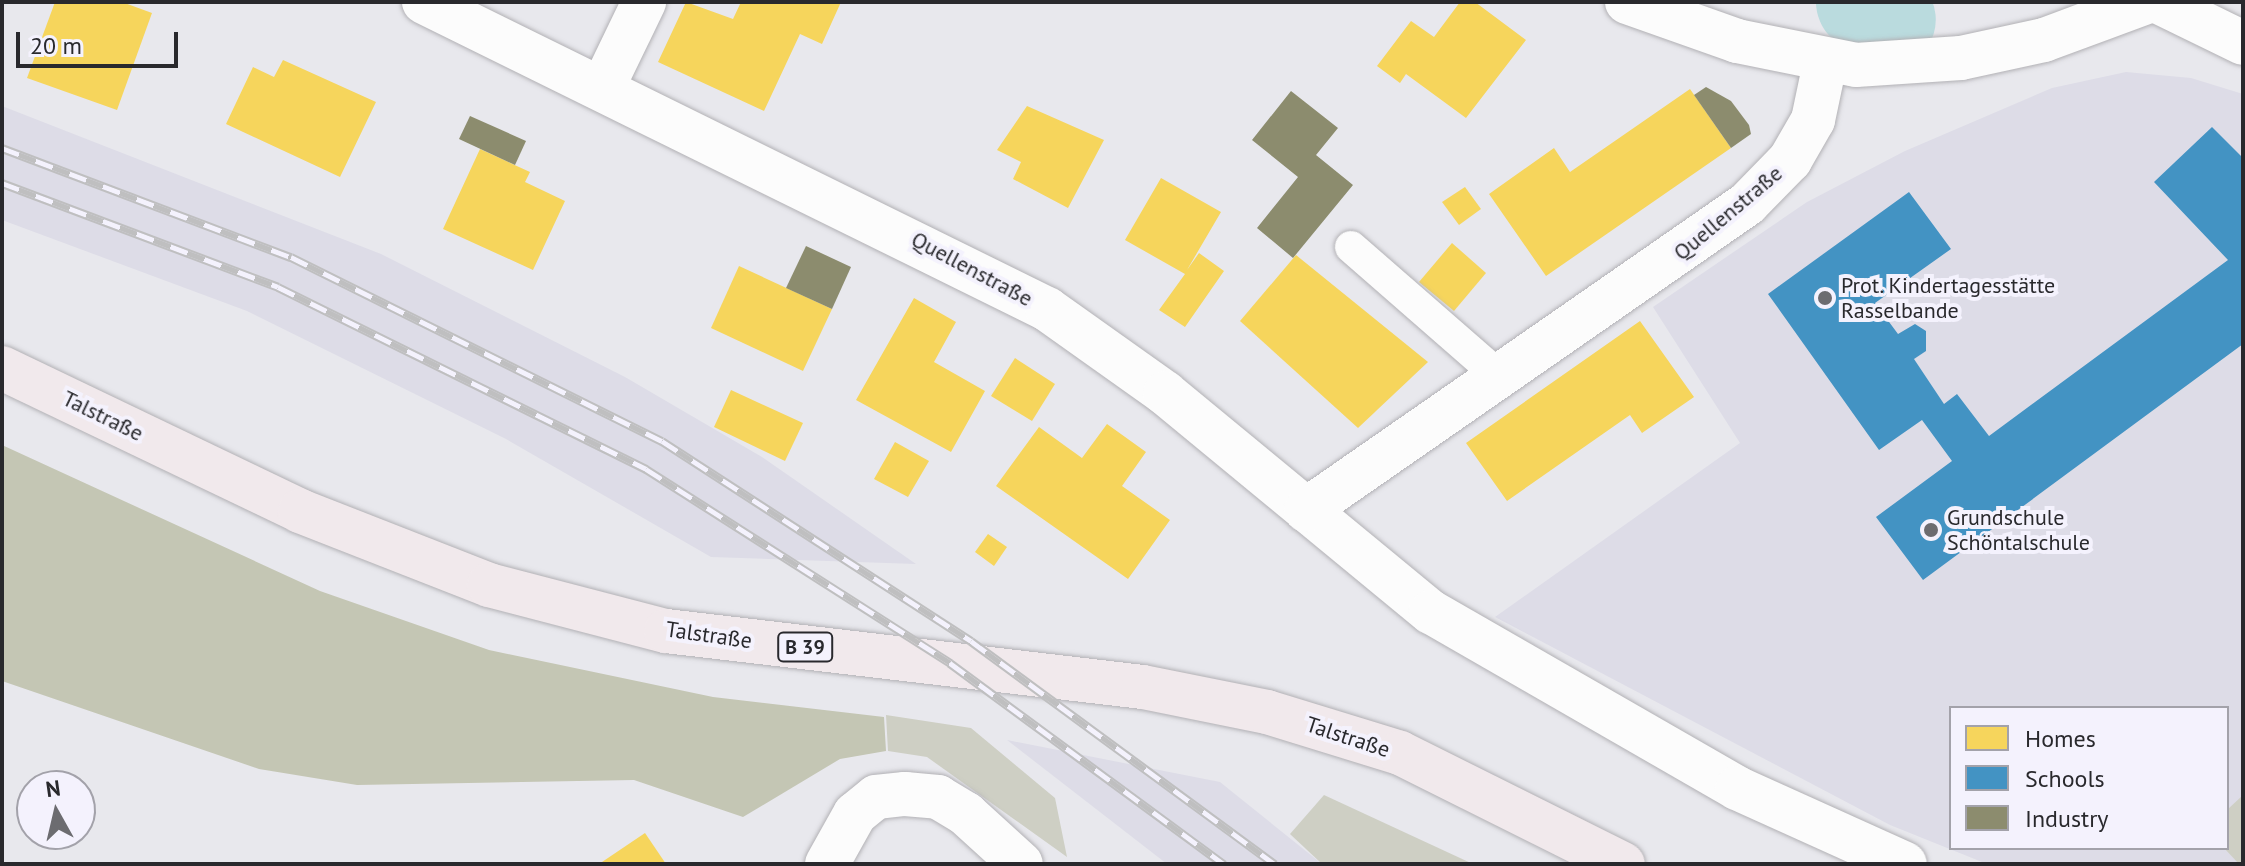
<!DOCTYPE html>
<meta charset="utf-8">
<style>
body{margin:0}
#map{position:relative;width:2245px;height:866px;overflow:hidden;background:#e8e8ed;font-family:"PT Sans",sans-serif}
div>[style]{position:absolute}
.built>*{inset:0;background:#dddce7}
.green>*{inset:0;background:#cecfc4}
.forest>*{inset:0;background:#c4c6b4}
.homes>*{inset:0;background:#f6d55c}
.schools>*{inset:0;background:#4393c3}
.industry>*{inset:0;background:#8c8c6e}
.river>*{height:98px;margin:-49px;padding:0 49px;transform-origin:49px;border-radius:49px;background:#badbde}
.roads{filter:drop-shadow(0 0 2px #b2b1b5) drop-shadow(0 0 2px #b2b1b5)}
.lane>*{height:32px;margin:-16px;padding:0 16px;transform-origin:16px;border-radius:16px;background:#fcfcfc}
.street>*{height:44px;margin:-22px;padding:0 22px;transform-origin:22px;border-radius:22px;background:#fcfcfc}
.primary>*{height:44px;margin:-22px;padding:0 22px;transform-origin:22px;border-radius:22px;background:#f1e9ec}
.rail>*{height:9px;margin-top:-4.5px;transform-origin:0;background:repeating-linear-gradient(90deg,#f4f2fd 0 18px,#bfbfc0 0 36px);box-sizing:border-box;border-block:2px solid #bfbfc0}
.dots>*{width:22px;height:22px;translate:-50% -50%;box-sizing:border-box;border:4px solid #f4f2fd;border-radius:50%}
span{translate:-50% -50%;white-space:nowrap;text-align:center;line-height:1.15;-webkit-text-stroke:8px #f4f2fd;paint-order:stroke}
.shield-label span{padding:2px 6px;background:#f4f2fd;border:2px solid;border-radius:6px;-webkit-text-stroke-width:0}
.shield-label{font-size:20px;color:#29292d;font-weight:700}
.street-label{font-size:22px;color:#29292d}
.poi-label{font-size:22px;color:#29292d}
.left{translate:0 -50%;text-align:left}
.frame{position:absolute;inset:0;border:4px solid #29292d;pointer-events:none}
.legend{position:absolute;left:1949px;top:706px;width:280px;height:144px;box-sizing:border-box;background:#f4f2fd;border:2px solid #a3a2aa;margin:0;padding:10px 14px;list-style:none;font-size:24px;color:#29292d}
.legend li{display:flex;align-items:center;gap:16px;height:40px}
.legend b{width:40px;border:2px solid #a3a2aa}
.north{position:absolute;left:16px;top:770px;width:80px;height:80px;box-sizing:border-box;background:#f4f2fd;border:2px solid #a3a2aa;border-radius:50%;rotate:352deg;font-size:22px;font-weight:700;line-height:32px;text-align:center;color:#29292d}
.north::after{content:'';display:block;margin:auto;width:28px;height:36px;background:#6c6c70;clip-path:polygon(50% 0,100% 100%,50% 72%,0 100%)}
.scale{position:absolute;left:16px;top:32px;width:162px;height:36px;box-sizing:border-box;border:4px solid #29292d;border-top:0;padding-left:10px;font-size:24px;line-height:28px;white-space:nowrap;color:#29292d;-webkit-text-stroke:6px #f4f2fd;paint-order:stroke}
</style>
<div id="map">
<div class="built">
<i style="clip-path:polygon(evenodd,2126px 72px,2191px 78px,2243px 94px,2243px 864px,1987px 864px,1890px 825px,1495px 617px,1740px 443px,1653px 307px,1807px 202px,1905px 151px,2052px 88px,2126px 72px,1951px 708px,2227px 708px,2227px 848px,1951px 848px,1951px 708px)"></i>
<i style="clip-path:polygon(2px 106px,381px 254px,625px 377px,762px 457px,916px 564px,711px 557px,506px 439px,247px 311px,2px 220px)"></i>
<i style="clip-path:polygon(1007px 740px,1220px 782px,1322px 864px,1167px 864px)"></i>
</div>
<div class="green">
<i style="clip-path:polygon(886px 715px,971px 728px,1055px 798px,1067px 857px,927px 757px,888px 751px)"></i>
<i style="clip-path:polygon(1324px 795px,1473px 864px,1322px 864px,1290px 834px)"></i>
<i style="clip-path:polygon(2243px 795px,2243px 864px,2239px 864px,2224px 848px,2227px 810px)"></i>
</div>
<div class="forest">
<i style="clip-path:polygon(2px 445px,320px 591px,489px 650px,713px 697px,884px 717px,886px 751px,840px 759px,743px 817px,634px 780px,357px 785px,259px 769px,2px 681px)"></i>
</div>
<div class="homes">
<i style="clip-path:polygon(55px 2px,122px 2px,152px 13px,117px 110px,27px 78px)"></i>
<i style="clip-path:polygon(686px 2px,733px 19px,741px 2px,841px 2px,822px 44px,800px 34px,764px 111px,658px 62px)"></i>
<i style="clip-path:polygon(1460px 2px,1475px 2px,1526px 40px,1466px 118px,1406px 74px,1400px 83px,1377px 66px,1411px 21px,1434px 37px)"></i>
<i style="clip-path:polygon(283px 60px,376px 102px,340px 177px,226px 124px,253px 67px,274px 77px)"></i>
<i style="clip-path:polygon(1690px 89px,1731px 148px,1546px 276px,1489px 194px,1554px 148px,1570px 172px)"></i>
<i style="clip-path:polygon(1027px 106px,1104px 140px,1068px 208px,1013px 179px,1021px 162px,997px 150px)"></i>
<i style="clip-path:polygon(480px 149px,530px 172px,525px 182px,565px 201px,533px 270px,443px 229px)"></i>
<i style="clip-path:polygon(1161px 178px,1221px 212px,1187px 270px,1199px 253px,1224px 271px,1185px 327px,1159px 310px,1185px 274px,1125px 240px)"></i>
<i style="clip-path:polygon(1465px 187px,1481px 209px,1459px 225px,1442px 202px)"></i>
<i style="clip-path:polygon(1452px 243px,1486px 273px,1454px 311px,1419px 282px)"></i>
<i style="clip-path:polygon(1296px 255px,1428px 362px,1358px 428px,1240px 321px)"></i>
<i style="clip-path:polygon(739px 266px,832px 309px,803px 371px,711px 328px)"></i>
<i style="clip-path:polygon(914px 298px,956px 322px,934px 362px,985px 391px,951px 452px,856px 400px)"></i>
<i style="clip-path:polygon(1640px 321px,1694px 397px,1642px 433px,1630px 415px,1507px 501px,1466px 443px)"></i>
<i style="clip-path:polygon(1015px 358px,1055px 384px,1032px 421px,991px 396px)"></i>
<i style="clip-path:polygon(731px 390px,803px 423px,785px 461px,714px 427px)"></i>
<i style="clip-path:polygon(1107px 424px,1146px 452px,1122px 486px,1170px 520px,1128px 579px,996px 486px,1039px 427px,1082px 458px)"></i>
<i style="clip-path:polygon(895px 442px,929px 461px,908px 497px,874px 479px)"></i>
<i style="clip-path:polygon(988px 534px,1007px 547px,994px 566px,975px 552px)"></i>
<i style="clip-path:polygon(645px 833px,666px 864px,604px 864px,602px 862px)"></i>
</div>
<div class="schools">
<i style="clip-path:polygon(2212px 127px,2243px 158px,2243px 344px,1923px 580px,1876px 517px,1952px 461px,1922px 420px,1879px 450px,1768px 294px,1909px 192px,1951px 249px,1875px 303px,1898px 334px,1915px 324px,1926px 331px,1926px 351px,1914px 359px,1944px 404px,1957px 394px,1989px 436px,2228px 260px,2154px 182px)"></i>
</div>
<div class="industry">
<i style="clip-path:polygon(1706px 87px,1731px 101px,1749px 125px,1751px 134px,1731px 148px,1694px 95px)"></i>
<i style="clip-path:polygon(1291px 91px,1338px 128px,1316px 155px,1353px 185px,1293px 258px,1257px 228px,1298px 177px,1252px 140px)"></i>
<i style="clip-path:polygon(470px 116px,526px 141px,515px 165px,459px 139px)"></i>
<i style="clip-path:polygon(806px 246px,851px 267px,832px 309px,786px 288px)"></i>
</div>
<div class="river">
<i style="left:1865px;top:2px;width:28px;rotate:39deg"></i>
</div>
<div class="roads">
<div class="lane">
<i style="left:1351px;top:247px;width:196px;rotate:41.1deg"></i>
</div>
<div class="street">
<i style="left:424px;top:2px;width:695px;rotate:26.23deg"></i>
<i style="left:1047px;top:309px;width:145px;rotate:35.4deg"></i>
<i style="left:1165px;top:393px;width:345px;rotate:39.5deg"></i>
<i style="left:1431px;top:612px;width:353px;rotate:29.9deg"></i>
<i style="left:1737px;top:788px;width:184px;rotate:24.3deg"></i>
<i style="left:1627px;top:2px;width:117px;rotate:19.5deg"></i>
<i style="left:1737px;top:41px;width:121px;rotate:11.4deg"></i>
<i style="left:1856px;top:65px;width:105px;rotate:-3.8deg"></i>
<i style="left:1961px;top:58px;width:85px;rotate:-12.2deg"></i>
<i style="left:2044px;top:40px;width:109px;rotate:-20.4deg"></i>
<i style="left:2159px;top:2px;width:93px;rotate:26deg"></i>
<i style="left:602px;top:89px;width:97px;rotate:-64.2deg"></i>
<i style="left:1306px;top:510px;width:537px;rotate:-34.76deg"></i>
<i style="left:1747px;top:204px;width:62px;rotate:-45.7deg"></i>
<i style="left:1790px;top:160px;width:46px;rotate:-60.1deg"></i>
<i style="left:1813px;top:120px;width:58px;rotate:-78.1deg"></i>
<i style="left:827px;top:864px;width:57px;rotate:-60.8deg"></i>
<i style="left:855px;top:814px;width:27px;rotate:-39deg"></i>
<i style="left:876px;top:797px;width:29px;rotate:-6deg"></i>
<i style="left:905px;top:794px;width:33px;rotate:5deg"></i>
<i style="left:938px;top:797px;width:33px;rotate:31deg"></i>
<i style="left:966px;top:814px;width:74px;rotate:42.3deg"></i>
</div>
<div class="primary">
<i style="left:2px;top:368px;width:331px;rotate:25.6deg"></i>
<i style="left:300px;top:511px;width:203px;rotate:21.4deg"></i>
<i style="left:489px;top:585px;width:183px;rotate:14.6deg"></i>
<i style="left:666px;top:631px;width:480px;rotate:6.7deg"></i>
<i style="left:1143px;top:687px;width:126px;rotate:11.4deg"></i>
<i style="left:1267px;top:712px;width:139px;rotate:17.1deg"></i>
<i style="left:1400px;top:753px;width:249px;rotate:26.5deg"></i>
</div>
</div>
<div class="rail">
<i style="left:2px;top:148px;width:309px;rotate:20.7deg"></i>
<i style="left:291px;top:257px;width:414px;rotate:26.4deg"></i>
<i style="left:662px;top:441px;width:368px;rotate:32.9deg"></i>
<i style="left:971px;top:641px;width:377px;rotate:36.3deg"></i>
<i style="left:2px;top:183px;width:295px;rotate:20.6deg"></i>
<i style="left:278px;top:287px;width:411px;rotate:26.3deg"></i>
<i style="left:646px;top:469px;width:361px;rotate:32.5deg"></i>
<i style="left:950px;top:663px;width:340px;rotate:36.3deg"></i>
</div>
<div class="dots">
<i style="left:1825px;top:298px;background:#6c6c70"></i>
<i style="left:1931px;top:530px;background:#6c6c70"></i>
</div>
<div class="shield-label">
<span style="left:805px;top:647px">B 39</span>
</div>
<div class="street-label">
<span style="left:1728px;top:213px;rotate:-40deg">Quellenstraße</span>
<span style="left:972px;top:269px;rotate:28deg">Quellenstraße</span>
<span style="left:103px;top:416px;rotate:26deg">Talstraße</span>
<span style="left:709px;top:635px;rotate:8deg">Talstraße</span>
<span style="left:1348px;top:737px;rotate:18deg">Talstraße</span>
</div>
<div class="poi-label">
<span class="left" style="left:1841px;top:298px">Prot. Kindertagesstätte<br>Rasselbande</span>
<span class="left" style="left:1947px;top:530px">Grundschule<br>Schöntalschule</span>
</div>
<div class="frame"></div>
<ul class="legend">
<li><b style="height:22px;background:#f6d55c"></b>Homes</li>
<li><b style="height:22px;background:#4393c3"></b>Schools</li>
<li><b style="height:22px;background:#8c8c6e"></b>Industry</li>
</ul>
<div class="north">N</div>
<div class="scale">20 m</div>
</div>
